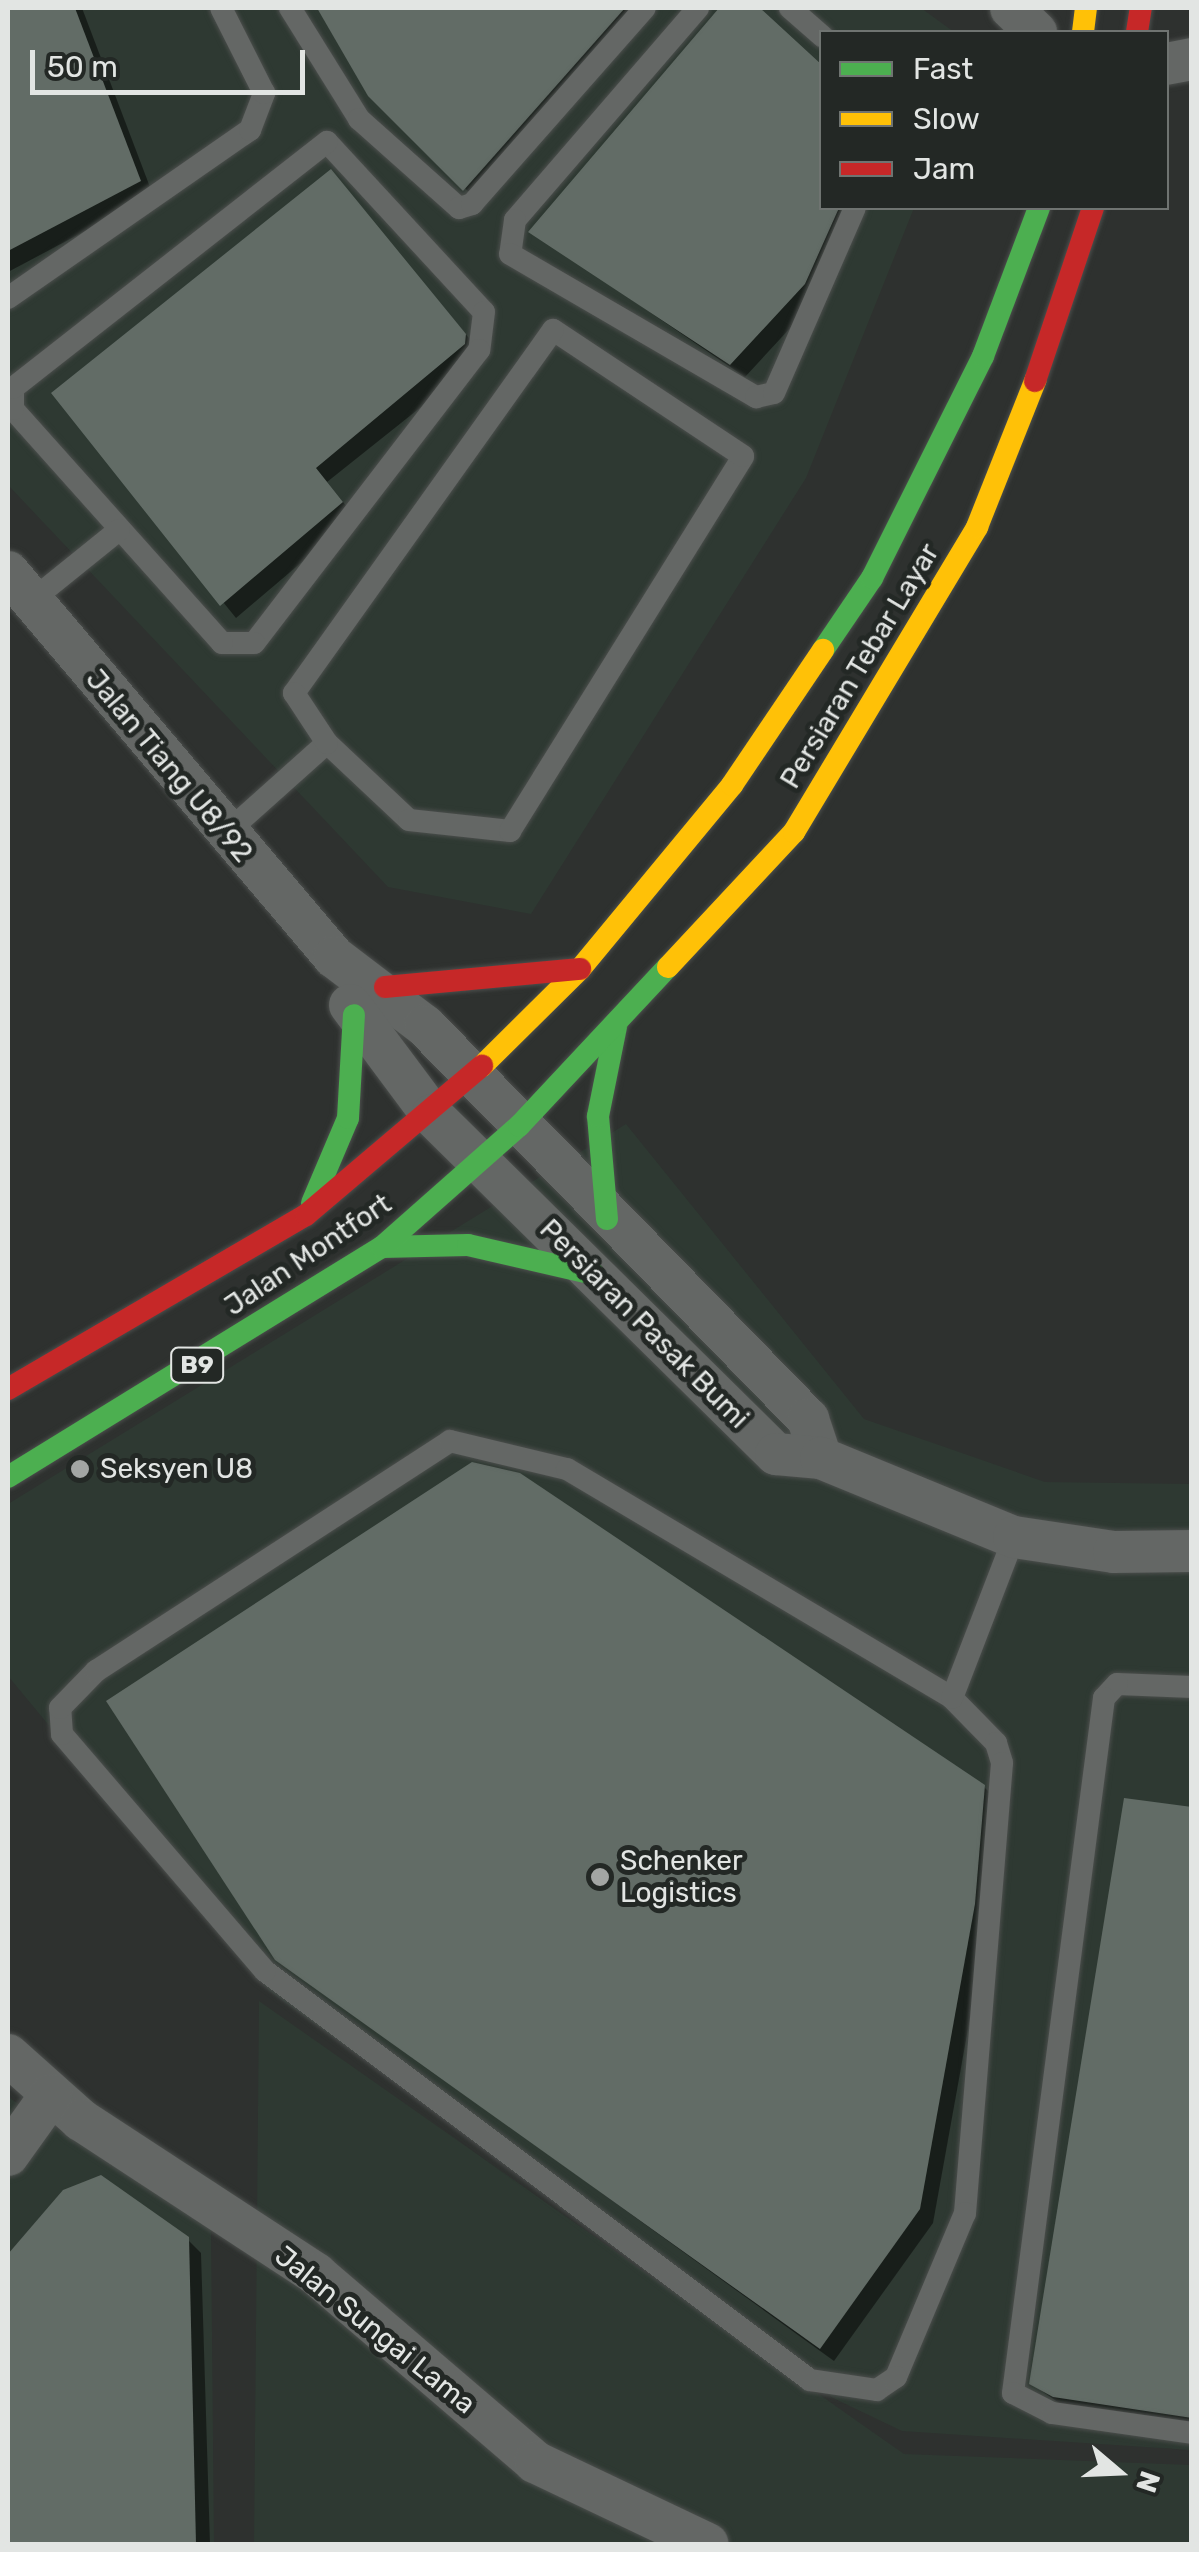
<!DOCTYPE html>
<style>
body{margin:0}
#map{position:relative;width:1199px;height:2552px;overflow:hidden;background:#2e312f;font-family:Rubik,sans-serif}
div>[style]{position:absolute}
.built>*{inset:0;background:#2e3932}
.shadow>*{inset:0;background:#0007}
.building>*{inset:0;background:#626c66}
.roads{filter:drop-shadow(0 0 2px #4b4e4c) drop-shadow(0 0 2px #4b4e4c)}
.lane>*{height:22px;margin:-11px;padding:0 11px;transform-origin:11px;border-radius:11px;background:#646765}
.street>*{height:42px;margin:-21px;padding:0 21px;transform-origin:21px;border-radius:21px;background:#646765}
.fast>*{height:22px;margin:-11px;padding:0 11px;transform-origin:11px;border-radius:11px;background:#4caf50}
.slow>*{height:22px;margin:-11px;padding:0 11px;transform-origin:11px;border-radius:11px;background:#ffc107}
.jam>*{height:22px;margin:-11px;padding:0 11px;transform-origin:11px;border-radius:11px;background:#c62828}
.dots>*{width:28px;height:28px;translate:-50% -50%;box-sizing:border-box;border:5px solid #232825;border-radius:50%}
span{translate:-50% -50%;white-space:nowrap;text-align:center;line-height:1.15;-webkit-text-stroke:10px #232825;paint-order:stroke}
.shield-label span{padding:2px 8px;background:#232825;border:2px solid;border-radius:8px;-webkit-text-stroke-width:0}
.shield-label{font-size:25px;color:#e2e5e3;font-weight:700}
.street-label{font-size:28px;color:#e2e5e3}
.poi-label{font-size:28px;color:#e2e5e3}
.left{translate:0 -50%;text-align:left}
.frame{position:absolute;inset:0;border:10px solid #e2e5e3;pointer-events:none}
.legend{position:absolute;left:819px;top:30px;width:350px;height:180px;box-sizing:border-box;background:#232825;border:2px solid #6f7471;margin:0;padding:12px 18px;list-style:none;font-size:30px;color:#e2e5e3}
.legend li{display:flex;align-items:center;gap:20px;height:50px}
.legend b{width:50px;border:2px solid #6f7471}
.north{position:absolute;left:1069px;top:2422px;width:100px;height:100px;-webkit-text-stroke:8px #232825;paint-order:stroke;rotate:109deg;font-size:28px;font-weight:700;line-height:40px;text-align:center;color:#e2e5e3}
.north::after{content:'';display:block;margin:auto;width:35px;height:45px;background:#e2e5e3;clip-path:polygon(50% 0,100% 100%,50% 72%,0 100%)}
.scale{position:absolute;left:30px;top:50px;width:275px;height:45px;box-sizing:border-box;border:5px solid #e2e5e3;border-top:0;padding-left:12px;font-size:30px;line-height:35px;white-space:nowrap;color:#e2e5e3;-webkit-text-stroke:8px #232825;paint-order:stroke}
</style>
<div id="map">
<div class="built">
<i style="clip-path:polygon(8px 8px,921px 8px,954px 32px,822px 32px,822px 208px,914px 208px,806px 478px,531px 914px,388px 887px,8px 485px)"></i>
<i style="clip-path:polygon(626px 1124px,864px 1419px,1045px 1482px,1191px 1484px,1191px 2450px,902px 2431px,833px 2398px,269px 1991px,8px 1676px,8px 1504px)"></i>
<i style="clip-path:polygon(259px 2001px,904px 2454px,1191px 2465px,1191px 2544px,254px 2544px)"></i>
<i style="clip-path:polygon(8px 2097px,211px 2229px,214px 2544px,8px 2544px)"></i>
</div>
<div class="shadow">
<i style="clip-path:polygon(8px 8px,82px 8px,153px 195px,8px 272px)"></i>
<i style="clip-path:polygon(320px 8px,650px 8px,479px 202px,370px 95px)"></i>
<i style="clip-path:polygon(722px 8px,756px 8px,822px 69px,822px 208px,863px 208px,818px 298px,745px 377px,532px 232px)"></i>
<i style="clip-path:polygon(331px 172px,478px 349px,470px 368px,327px 482px,355px 517px,236px 618px,55px 394px)"></i>
<i style="clip-path:polygon(984px 1787px,998px 1801px,988px 1918px,933px 2223px,834px 2361px,277px 1958px)"></i>
<i style="clip-path:polygon(1192px 1809px,1192px 2431px,1069px 2410px,1032px 2384px)"></i>
<i style="clip-path:polygon(65px 2192px,187px 2239px,201px 2253px,210px 2544px,8px 2544px,8px 2258px)"></i>
</div>
<div class="building">
<i style="clip-path:polygon(8px 8px,75px 8px,141px 181px,8px 251px)"></i>
<i style="clip-path:polygon(317px 8px,625px 8px,463px 191px,368px 96px)"></i>
<i style="clip-path:polygon(719px 8px,760px 8px,822px 65px,822px 208px,839px 208px,805px 284px,730px 365px,528px 232px)"></i>
<i style="clip-path:polygon(331px 169px,466px 334px,465px 344px,316px 468px,343px 502px,220px 606px,51px 393px)"></i>
<i style="clip-path:polygon(472px 1462px,520px 1473px,985px 1785px,975px 1904px,920px 2209px,820px 2349px,275px 1960px,106px 1701px)"></i>
<i style="clip-path:polygon(1124px 1798px,1192px 1807px,1192px 2418px,1053px 2397px,1029px 2384px)"></i>
<i style="clip-path:polygon(101px 2175px,189px 2237px,196px 2544px,8px 2544px,8px 2254px,63px 2190px)"></i>
</div>
<div class="roads">
<div class="lane">
<i style="left:290px;top:8px;width:131px;rotate:58.1deg"></i>
<i style="left:359px;top:119px;width:134px;rotate:41.7deg"></i>
<i style="left:459px;top:208px;width:14px;rotate:-17deg"></i>
<i style="left:472px;top:204px;width:261px;rotate:-48.6deg"></i>
<i style="left:698px;top:8px;width:280px;rotate:130.8deg"></i>
<i style="left:515px;top:220px;width:34px;rotate:98deg"></i>
<i style="left:510px;top:254px;width:285px;rotate:30.2deg"></i>
<i style="left:756px;top:397px;width:18px;rotate:-13deg"></i>
<i style="left:774px;top:393px;width:202px;rotate:-66.4deg"></i>
<i style="left:790px;top:8px;width:43px;rotate:41.2deg"></i>
<i style="left:327px;top:142px;width:231px;rotate:47.3deg"></i>
<i style="left:484px;top:312px;width:38px;rotate:97deg"></i>
<i style="left:479px;top:350px;width:369px;rotate:127.5deg"></i>
<i style="left:254px;top:643px;width:32px;rotate:180deg"></i>
<i style="left:222px;top:643px;width:314px;rotate:-131.8deg"></i>
<i style="left:13px;top:409px;width:21px;rotate:-90deg"></i>
<i style="left:13px;top:388px;width:399px;rotate:-38.1deg"></i>
<i style="left:8px;top:298px;width:295px;rotate:-34.8deg"></i>
<i style="left:250px;top:130px;width:40px;rotate:-69deg"></i>
<i style="left:264px;top:93px;width:95px;rotate:-116.8deg"></i>
<i style="left:31px;top:601px;width:113px;rotate:-38.9deg"></i>
<i style="left:224px;top:835px;width:138px;rotate:-41.8deg"></i>
<i style="left:327px;top:743px;width:112px;rotate:43.2deg"></i>
<i style="left:409px;top:820px;width:102px;rotate:6.2deg"></i>
<i style="left:510px;top:831px;width:441px;rotate:-58.1deg"></i>
<i style="left:743px;top:456px;width:228px;rotate:-146.4deg"></i>
<i style="left:553px;top:330px;width:446px;rotate:125.5deg"></i>
<i style="left:294px;top:693px;width:60px;rotate:56.6deg"></i>
<i style="left:1192px;top:1687px;width:75px;rotate:-177.7deg"></i>
<i style="left:1117px;top:1684px;width:19px;rotate:133deg"></i>
<i style="left:1104px;top:1698px;width:701px;rotate:97.46deg"></i>
<i style="left:1013px;top:2393px;width:44px;rotate:27.1deg"></i>
<i style="left:1052px;top:2413px;width:141px;rotate:8.1deg"></i>
<i style="left:952px;top:1698px;width:63px;rotate:45.6deg"></i>
<i style="left:996px;top:1743px;width:21px;rotate:73deg"></i>
<i style="left:1002px;top:1763px;width:452px;rotate:94.7deg"></i>
<i style="left:965px;top:2213px;width:178px;rotate:112.8deg"></i>
<i style="left:896px;top:2377px;width:23px;rotate:146deg"></i>
<i style="left:877px;top:2390px;width:68px;rotate:-171.5deg"></i>
<i style="left:810px;top:2380px;width:681px;rotate:-143.11deg"></i>
<i style="left:265px;top:1971px;width:312px;rotate:-130.6deg"></i>
<i style="left:62px;top:1734px;width:26px;rotate:-94deg"></i>
<i style="left:60px;top:1708px;width:52px;rotate:-45.8deg"></i>
<i style="left:96px;top:1671px;width:422px;rotate:-33deg"></i>
<i style="left:450px;top:1441px;width:120px;rotate:13.5deg"></i>
<i style="left:567px;top:1469px;width:448px;rotate:30.7deg"></i>
<i style="left:952px;top:1698px;width:173px;rotate:-68.9deg"></i>
</div>
<div class="street">
<i style="left:1011px;top:8px;width:35px;rotate:44deg"></i>
<i style="left:1166px;top:64px;width:26px;rotate:-11deg"></i>
<i style="left:8px;top:572px;width:504px;rotate:49.74deg"></i>
<i style="left:334px;top:957px;width:114px;rotate:37.2deg"></i>
<i style="left:425px;top:1026px;width:549px;rotate:45.74deg"></i>
<i style="left:808px;top:1419px;width:41px;rotate:71.6deg"></i>
<i style="left:350px;top:1005px;width:137px;rotate:53.3deg"></i>
<i style="left:432px;top:1115px;width:483px;rotate:44.6deg"></i>
<i style="left:776px;top:1454px;width:45px;rotate:5.1deg"></i>
<i style="left:821px;top:1458px;width:209px;rotate:22.3deg"></i>
<i style="left:1014px;top:1537px;width:101px;rotate:8.5deg"></i>
<i style="left:1114px;top:1552px;width:78px;rotate:-0.7deg"></i>
<i style="left:8px;top:2055px;width:98px;rotate:41.7deg"></i>
<i style="left:81px;top:2120px;width:281px;rotate:33.2deg"></i>
<i style="left:316px;top:2274px;width:289px;rotate:40.6deg"></i>
<i style="left:535px;top:2462px;width:191px;rotate:25.4deg"></i>
<i style="left:8px;top:2155px;width:74px;rotate:-54.4deg"></i>
</div>
<div class="fast">
<i style="left:823px;top:650px;width:87px;rotate:-55.8deg"></i>
<i style="left:872px;top:578px;width:248px;rotate:-63.4deg"></i>
<i style="left:983px;top:356px;width:158px;rotate:-69.3deg"></i>
<i style="left:312px;top:1203px;width:92px;rotate:-67deg"></i>
<i style="left:348px;top:1118px;width:103px;rotate:-86.7deg"></i>
<i style="left:607px;top:1219px;width:103px;rotate:-95deg"></i>
<i style="left:598px;top:1116px;width:91px;rotate:-78.6deg"></i>
<i style="left:382px;top:1247px;width:86px;rotate:-1.3deg"></i>
<i style="left:468px;top:1245px;width:129px;rotate:13deg"></i>
<i style="left:8px;top:1477px;width:439px;rotate:-31.6deg"></i>
<i style="left:382px;top:1247px;width:183px;rotate:-41.5deg"></i>
<i style="left:519px;top:1126px;width:218px;rotate:-46.9deg"></i>
</div>
<div class="slow">
<i style="left:1083px;top:32px;width:24px;rotate:-83deg"></i>
<i style="left:668px;top:967px;width:185px;rotate:-47deg"></i>
<i style="left:794px;top:832px;width:356px;rotate:-59deg"></i>
<i style="left:977px;top:527px;width:157px;rotate:-68.3deg"></i>
<i style="left:482px;top:1066px;width:138px;rotate:-44.7deg"></i>
<i style="left:580px;top:969px;width:239px;rotate:-50.4deg"></i>
<i style="left:732px;top:785px;width:163px;rotate:-56deg"></i>
</div>
<div class="jam">
<i style="left:1137px;top:32px;width:24px;rotate:-81deg"></i>
<i style="left:1035px;top:381px;width:182px;rotate:-71.5deg"></i>
<i style="left:385px;top:987px;width:196px;rotate:-5.3deg"></i>
<i style="left:8px;top:1389px;width:345px;rotate:-30.3deg"></i>
<i style="left:306px;top:1215px;width:231px;rotate:-40.3deg"></i>
</div>
</div>
<div class="dots">
<i style="left:80px;top:1469px;background:#a3a6a4"></i>
<i style="left:600px;top:1877px;background:#a3a6a4"></i>
</div>
<div class="shield-label">
<span style="left:197px;top:1365px">B9</span>
</div>
<div class="street-label">
<span style="left:860px;top:666px;rotate:-59deg">Persiaran Tebar Layar</span>
<span style="left:169px;top:766px;rotate:50deg">Jalan Tiang U8/92</span>
<span style="left:308px;top:1255px;rotate:-34deg">Jalan Montfort</span>
<span style="left:644px;top:1324px;rotate:45deg">Persiaran Pasak Bumi</span>
<span style="left:375px;top:2330px;rotate:39deg">Jalan Sungai Lama</span>
</div>
<div class="poi-label">
<span class="left" style="left:100px;top:1469px">Seksyen U8</span>
<span class="left" style="left:620px;top:1877px">Schenker<br>Logistics</span>
</div>
<div class="frame"></div>
<ul class="legend">
<li><b style="height:12px;background:#4caf50"></b>Fast</li>
<li><b style="height:12px;background:#ffc107"></b>Slow</li>
<li><b style="height:12px;background:#c62828"></b>Jam</li>
</ul>
<div class="north">N</div>
<div class="scale">50 m</div>
</div>
